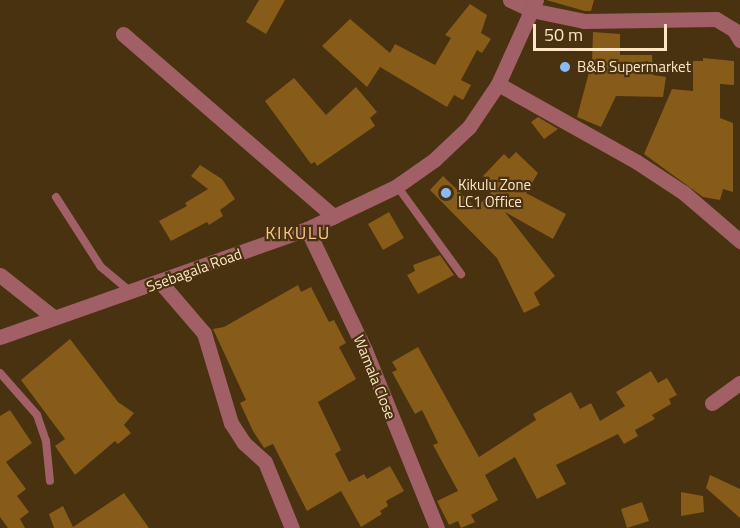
<!DOCTYPE html>
<style>
body{margin:0}
#map{position:relative;width:740px;height:528px;overflow:hidden;background:#48320f;font-family:"Titillium Web",sans-serif}
div>[style]{position:absolute}
.building>*{inset:0;background:#865c18}
.lane>*{height:8px;margin:-4px;padding:0 4px;transform-origin:4px;border-radius:4px;background:#a06066}
.street>*{height:15px;margin:-7.5px;padding:0 7.5px;transform-origin:7.5px;border-radius:7.5px;background:#a06066}
.dots>*{width:16px;height:16px;translate:-50% -50%;box-sizing:border-box;border:3px solid #48320f;border-radius:50%}
span{translate:-50% -50%;white-space:nowrap;text-align:center;line-height:1.15;-webkit-text-stroke:4.5px #48320f;paint-order:stroke}
.poi-label{font-size:15px;color:#fde5c6}
.left{translate:0 -50%;text-align:left}
.street-label{font-size:15px;color:#fde5c6}
.quarter-label{font-size:18px;color:#f5c686;letter-spacing:1.5px}
.scale{position:absolute;left:533px;top:24px;width:134px;height:27px;box-sizing:border-box;border:3px solid #fde5c6;border-top:0;padding-left:8px;font-size:18px;line-height:21px;white-space:nowrap;color:#fde5c6;-webkit-text-stroke:4px #48320f;paint-order:stroke}
</style>
<div id="map">
<div class="building">
<i style="clip-path:polygon(259px 0,285px 0,266px 34px,246px 22px)"></i>
<i style="clip-path:polygon(546px 0,594px 0,591px 11px,585px 11px)"></i>
<i style="clip-path:polygon(470px 4px,487px 15px,481px 33px,491px 39px,482px 53px,477px 50px,461px 80px,471px 85px,463px 100px,454px 95px,447px 107px,380px 67px,367px 87px,322px 46px,350px 19px,390px 53px,395px 44px,435px 65px,451px 38px,445px 35px)"></i>
<i style="clip-path:polygon(593px 32px,620px 34px,620px 55px,652px 55px,653px 75px,666px 77px,663px 97px,616px 96px,601px 127px,577px 117px,592px 61px)"></i>
<i style="clip-path:polygon(703px 58px,734px 61px,734px 85px,720px 84px,720px 118px,733px 123px,733px 192px,723px 189px,720px 200px,703px 197px,644px 154px,672px 89px,693px 91px,693px 61px,703px 61px)"></i>
<i style="clip-path:polygon(294px 78px,326px 115px,356px 87px,377px 112px,370px 118px,375px 126px,317px 166px,315px 162px,311px 164px,265px 101px)"></i>
<i style="clip-path:polygon(538px 117px,558px 129px,544px 139px,531px 122px)"></i>
<i style="clip-path:polygon(516px 152px,538px 173px,526px 193px,566px 214px,553px 239px,505px 212px,555px 276px,534px 293px,540px 305px,524px 313px,497px 258px,430px 190px,443px 176px,476px 208px,495px 188px,483px 176px,504px 154px,509px 159px)"></i>
<i style="clip-path:polygon(200px 165px,222px 179px,235px 199px,220px 210px,223px 216px,209px 225px,207px 222px,171px 241px,159px 221px,187px 206px,185px 203px,208px 189px,191px 176px)"></i>
<i style="clip-path:polygon(389px 212px,404px 238px,383px 250px,368px 224px)"></i>
<i style="clip-path:polygon(440px 255px,454px 275px,418px 294px,407px 275px,415px 271px,413px 265px)"></i>
<i style="clip-path:polygon(298px 285px,301px 292px,311px 287px,329px 322px,334px 320px,346px 343px,339px 347px,356px 379px,318px 402px,341px 450px,335px 454px,349px 482px,364px 474px,367px 479px,390px 466px,404px 491px,386px 501px,388px 506px,380px 511px,382px 514px,361px 527px,341px 491px,307px 511px,273px 444px,264px 448px,253px 431px,240px 403px,246px 400px,213px 329px,224px 327px)"></i>
<i style="clip-path:polygon(70px 339px,118px 402px,134px 413px,124px 425px,131px 433px,118px 444px,115px 441px,75px 475px,55px 446px,65px 439px,21px 380px)"></i>
<i style="clip-path:polygon(418px 347px,479px 457px,536px 420px,533px 414px,571px 392px,580px 409px,591px 403px,600px 421px,625px 406px,616px 392px,651px 371px,658px 383px,667px 378px,677px 395px,669px 399px,671px 404px,652px 415px,655px 419px,635px 430px,638px 436px,624px 444px,618px 434px,556px 465px,566px 484px,537px 499px,515px 457px,485px 475px,498px 500px,471px 515px,475px 522px,461px 528px,458px 521px,449px 525px,437px 501px,458px 491px,433px 445px,438px 443px,422px 410px,415px 414px,392px 372px,397px 370px,392px 362px)"></i>
<i style="clip-path:polygon(10px 410px,32px 443px,6px 462px,26px 489px,17px 496px,29px 512px,20px 519px,25px 528px,8px 528px,0 517px,0 416px)"></i>
<i style="clip-path:polygon(710px 475px,740px 489px,740px 518px,706px 488px)"></i>
<i style="clip-path:polygon(681px 492px,703px 496px,704px 512px,681px 516px)"></i>
<i style="clip-path:polygon(124px 493px,149px 528px,54px 528px,49px 514px,63px 506px,73px 527px)"></i>
<i style="clip-path:polygon(642px 502px,649px 521px,627px 528px,621px 509px)"></i>
</div>
<div class="lane">
<i style="left:397px;top:186px;width:109px;rotate:54deg"></i>
<i style="left:56px;top:197px;width:83px;rotate:57.3deg"></i>
<i style="left:101px;top:267px;width:38px;rotate:40deg"></i>
<i style="left:0;top:373px;width:56px;rotate:48.6deg"></i>
<i style="left:37px;top:415px;width:28px;rotate:71deg"></i>
<i style="left:46px;top:441px;width:40px;rotate:84.3deg"></i>
</div>
<div class="street">
<i style="left:510px;top:0;width:23px;rotate:25deg"></i>
<i style="left:531px;top:10px;width:54px;rotate:11.7deg"></i>
<i style="left:584px;top:21px;width:132px;rotate:-0.9deg"></i>
<i style="left:716px;top:19px;width:21px;rotate:31deg"></i>
<i style="left:734px;top:30px;width:12px;rotate:59deg"></i>
<i style="left:123px;top:34px;width:279px;rotate:40.9deg"></i>
<i style="left:498px;top:84px;width:159px;rotate:29.3deg"></i>
<i style="left:637px;top:162px;width:56px;rotate:33.4deg"></i>
<i style="left:684px;top:193px;width:74px;rotate:40.6deg"></i>
<i style="left:307px;top:229px;width:134px;rotate:64.4deg"></i>
<i style="left:365px;top:350px;width:192px;rotate:68deg"></i>
<i style="left:0;top:275px;width:68px;rotate:38.4deg"></i>
<i style="left:161px;top:283px;width:66px;rotate:49.3deg"></i>
<i style="left:204px;top:333px;width:94px;rotate:73.3deg"></i>
<i style="left:231px;top:423px;width:24px;rotate:57deg"></i>
<i style="left:244px;top:443px;width:28px;rotate:42deg"></i>
<i style="left:265px;top:462px;width:71px;rotate:67.8deg"></i>
<i style="left:0;top:337px;width:325px;rotate:-19.4deg"></i>
<i style="left:307px;top:229px;width:100px;rotate:-25.5deg"></i>
<i style="left:397px;top:186px;width:45px;rotate:-35.1deg"></i>
<i style="left:434px;top:160px;width:48px;rotate:-43.3deg"></i>
<i style="left:469px;top:127px;width:52px;rotate:-56deg"></i>
<i style="left:498px;top:84px;width:92px;rotate:-65.7deg"></i>
<i style="left:712px;top:403px;width:34px;rotate:-36deg"></i>
</div>
<div class="dots">
<i style="left:565px;top:67px;background:#87bbfb"></i>
<i style="left:446px;top:193px;background:#87bbfb"></i>
</div>
<div class="poi-label">
<span class="left" style="left:577px;top:67px">B&amp;B Supermarket</span>
<span class="left" style="left:458px;top:193px">Kikulu Zone<br>LC1 Office</span>
</div>
<div class="street-label">
<span style="left:194px;top:270px;rotate:-20deg">Ssebagala Road</span>
<span style="left:375px;top:377px;rotate:68deg">Wamala Close</span>
</div>
<div class="quarter-label">
<span style="left:298px;top:233px">KIKULU</span>
</div>
<div class="scale">50 m</div>
</div>
